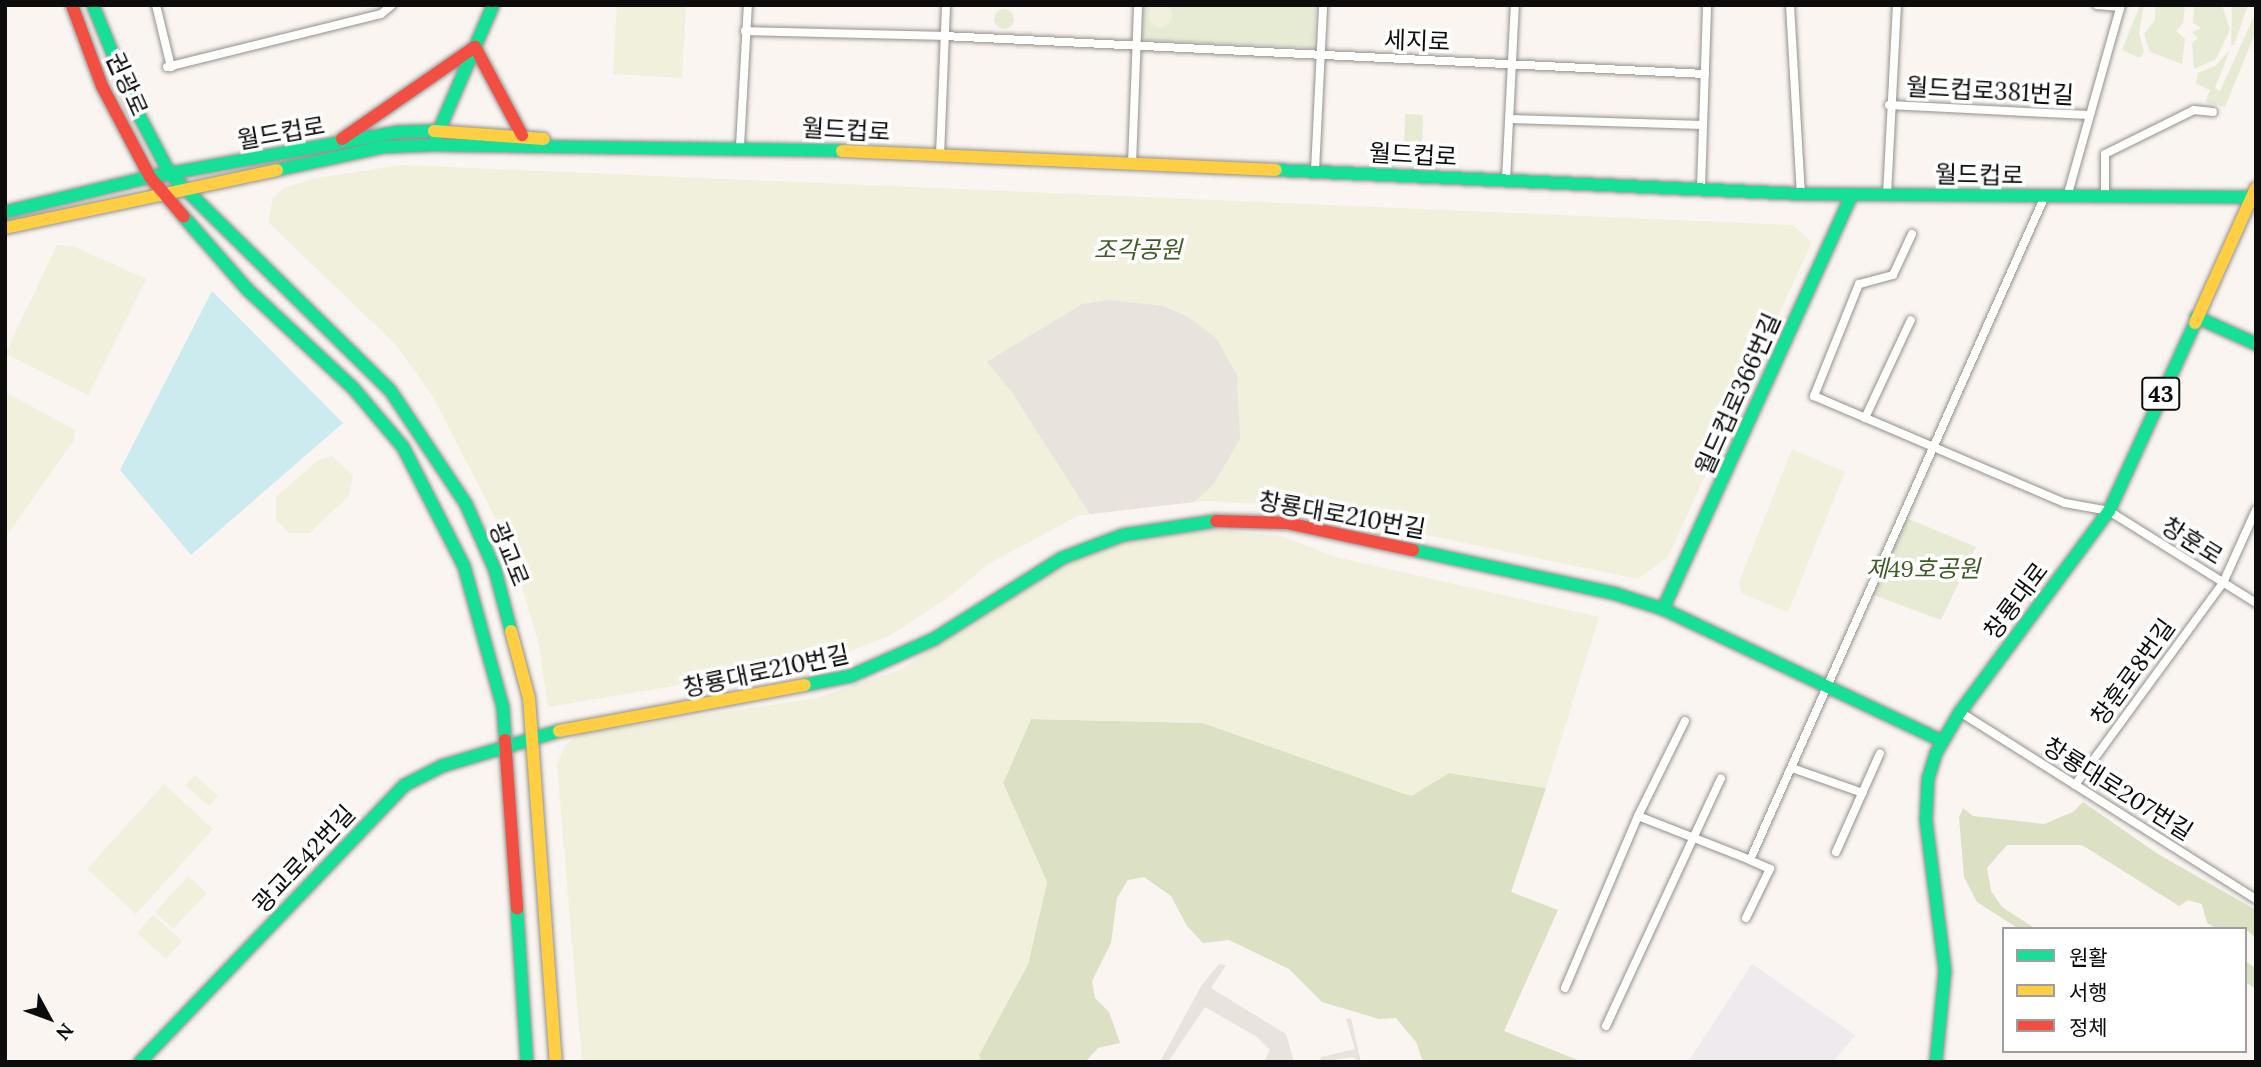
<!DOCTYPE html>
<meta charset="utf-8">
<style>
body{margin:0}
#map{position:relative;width:2261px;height:1067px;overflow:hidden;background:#faf5f0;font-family:Lora,"Noto Sans KR",serif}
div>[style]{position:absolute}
.industrial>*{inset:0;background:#efeaed}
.green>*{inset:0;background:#e8ebd3}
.round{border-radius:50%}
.forest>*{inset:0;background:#dbe1c2}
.pitch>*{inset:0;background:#f0f0dc}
.plaza>*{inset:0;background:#e9e3dd}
.water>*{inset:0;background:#cbebef}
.roads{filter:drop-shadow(0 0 2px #93918f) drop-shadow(0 0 2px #93918f)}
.street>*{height:8px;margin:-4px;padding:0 4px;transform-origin:4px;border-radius:4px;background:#fefefd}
.fast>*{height:12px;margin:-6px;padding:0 6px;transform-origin:6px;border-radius:6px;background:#16e098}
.slow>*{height:12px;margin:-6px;padding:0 6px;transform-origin:6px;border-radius:6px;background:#ffcf43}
.jam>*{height:12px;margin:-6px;padding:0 6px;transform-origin:6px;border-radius:6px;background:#f24e42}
span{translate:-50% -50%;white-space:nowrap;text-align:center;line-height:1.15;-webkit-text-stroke:7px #fff;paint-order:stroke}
.shield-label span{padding:2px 5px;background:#fff;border:2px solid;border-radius:5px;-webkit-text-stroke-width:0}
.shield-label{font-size:23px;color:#0c0c0c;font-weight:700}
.street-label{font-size:24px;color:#0c0c0c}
.park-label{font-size:24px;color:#3e5b24;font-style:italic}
.frame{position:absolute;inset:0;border:7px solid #0c0c0c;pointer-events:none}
.legend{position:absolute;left:2002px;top:927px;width:245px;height:126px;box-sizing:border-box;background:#fff;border:2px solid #9e9e9e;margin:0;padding:9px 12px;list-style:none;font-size:21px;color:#0c0c0c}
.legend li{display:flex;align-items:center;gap:14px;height:35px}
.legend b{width:35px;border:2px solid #9e9e9e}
.north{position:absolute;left:14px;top:983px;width:70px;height:70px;-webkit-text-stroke:5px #fff;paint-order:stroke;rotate:131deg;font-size:19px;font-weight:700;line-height:28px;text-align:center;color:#0c0c0c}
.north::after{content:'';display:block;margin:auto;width:24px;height:32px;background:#0c0c0c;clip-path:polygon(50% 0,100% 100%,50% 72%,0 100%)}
</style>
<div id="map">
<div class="industrial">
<i style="clip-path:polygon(1752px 964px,1855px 1035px,1833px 1062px,1688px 1062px)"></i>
</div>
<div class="green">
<i style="clip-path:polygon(1143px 5px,1316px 5px,1314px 48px,1142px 40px)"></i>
<i style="clip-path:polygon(2140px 5px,2144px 5px,2139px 33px,2144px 52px,2140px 58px,2122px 50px)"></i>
<i style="clip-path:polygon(2155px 5px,2185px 5px,2183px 23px,2176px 31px,2185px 39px,2182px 64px,2150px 52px,2144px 34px,2155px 20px)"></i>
<i style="clip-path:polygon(2194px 5px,2222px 5px,2230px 29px,2216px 59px,2194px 69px,2192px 43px,2198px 38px,2192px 32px,2201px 28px,2193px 23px)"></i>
<i style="clip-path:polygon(2232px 5px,2248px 5px,2234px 45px,2231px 45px)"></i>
<i class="round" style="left:994px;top:9px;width:20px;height:20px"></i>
<i style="clip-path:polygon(2256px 12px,2256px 31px,2225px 107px,2205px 102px,2210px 90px,2196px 84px,2198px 73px,2215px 66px,2230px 50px,2215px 88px,2220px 91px)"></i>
<i style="clip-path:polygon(1405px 114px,1423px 115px,1422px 147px,1404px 147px)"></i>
<i style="clip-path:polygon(1904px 517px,1976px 547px,1941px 620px,1871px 594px)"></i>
</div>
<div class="forest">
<i style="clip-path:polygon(1031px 719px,1203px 723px,1411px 796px,1449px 773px,1546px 788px,1511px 892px,1558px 910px,1504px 1031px,1583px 1062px,1423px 1062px,1416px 1042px,1396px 1018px,1379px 1019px,1322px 1002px,1289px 969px,1229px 940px,1203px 943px,1187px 926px,1171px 896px,1144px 877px,1128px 880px,1117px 898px,1111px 943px,1092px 981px,1095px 998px,1109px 1012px,1120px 1043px,1098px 1048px,1085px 1062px,981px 1062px,979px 1055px,1028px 964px,1047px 882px,1003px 783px)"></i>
<i style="clip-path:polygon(2083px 802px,2158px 854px,2256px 910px,2256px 938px,2245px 929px,2217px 929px,2207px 923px,2202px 904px,2188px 900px,2179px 906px,2082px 845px,2007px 845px,1987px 868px,1991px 891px,2002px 907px,2036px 929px,2019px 929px,1977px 902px,1964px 877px,1959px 817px,1963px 808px,1973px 816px,2044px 824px,2073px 812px)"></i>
<i style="clip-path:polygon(2245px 961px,2256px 968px,2256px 989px,2245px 982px)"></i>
</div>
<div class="pitch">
<i class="round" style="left:1148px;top:3px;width:24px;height:24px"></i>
<i style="clip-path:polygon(617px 5px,686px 5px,682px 78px,613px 74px)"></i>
<i style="clip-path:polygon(401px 165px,1792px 225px,1812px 242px,1668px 557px,1638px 579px,1283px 505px,1207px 501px,1158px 506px,1078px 516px,990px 563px,946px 599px,889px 636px,828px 660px,548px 707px,539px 646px,511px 548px,433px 397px,396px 345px,268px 222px,273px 198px,284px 188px,312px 179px)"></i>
<i style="clip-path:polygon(57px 245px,75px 247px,146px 279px,88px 395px,5px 354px)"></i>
<i style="clip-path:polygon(5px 392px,75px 430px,74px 440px,5px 538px)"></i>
<i style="clip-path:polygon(1792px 449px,1845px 472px,1788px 612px,1742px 594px,1739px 582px)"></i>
<i style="clip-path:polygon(332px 456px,353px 475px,349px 496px,309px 533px,289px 533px,276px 520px,276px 497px,318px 460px)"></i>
<i style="clip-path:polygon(1218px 530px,1281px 536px,1336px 557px,1599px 617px,1546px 788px,1449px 773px,1411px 796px,1203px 723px,1031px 719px,1003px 783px,1047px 882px,1028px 963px,979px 1055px,981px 1062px,582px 1062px,557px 764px,565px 745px,579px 734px,816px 698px,902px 669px,1026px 582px,1075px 556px,1118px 538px)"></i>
<i style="clip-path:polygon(195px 775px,218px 796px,209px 806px,185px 785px)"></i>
<i style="clip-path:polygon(164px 784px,213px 829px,136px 914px,87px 869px)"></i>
<i style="clip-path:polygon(188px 876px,207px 893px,173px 929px,155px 912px)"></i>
<i style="clip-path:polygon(153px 915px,182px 941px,166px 959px,137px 933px)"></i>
</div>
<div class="plaza">
<i style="clip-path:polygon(1110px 300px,1163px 306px,1188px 317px,1216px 338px,1237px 375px,1240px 439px,1213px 485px,1194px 502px,1090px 514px,1011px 391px,987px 362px,1082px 304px)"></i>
<i style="clip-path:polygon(1219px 964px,1226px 965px,1211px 988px,1286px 1034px,1294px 1062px,1264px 1062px,1270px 1050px,1257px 1037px,1205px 1007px,1168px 1062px,1160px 1062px,1201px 986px)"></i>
<i style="clip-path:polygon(1351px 1018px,1361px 1062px,1352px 1057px,1320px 1062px,1321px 1057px,1355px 1049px,1346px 1019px)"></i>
</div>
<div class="water">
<i style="clip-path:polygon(212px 291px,343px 423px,191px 555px,120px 470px)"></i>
</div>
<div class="roads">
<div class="street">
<i style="left:156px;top:5px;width:64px;rotate:76.4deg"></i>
<i style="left:1790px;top:5px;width:189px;rotate:86.7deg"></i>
<i style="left:2097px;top:5px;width:23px;rotate:5deg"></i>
<i style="left:745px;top:31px;width:199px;rotate:1.4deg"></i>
<i style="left:944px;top:36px;width:762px;rotate:2.86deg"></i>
<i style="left:167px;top:67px;width:220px;rotate:-13.9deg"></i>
<i style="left:381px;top:14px;width:14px;rotate:-39deg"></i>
<i style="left:1889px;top:105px;width:200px;rotate:2.9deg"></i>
<i style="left:1510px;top:119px;width:193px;rotate:1.8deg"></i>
<i style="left:740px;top:146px;width:141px;rotate:-86.8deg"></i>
<i style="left:940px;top:156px;width:151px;rotate:-87.7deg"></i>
<i style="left:1132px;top:164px;width:159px;rotate:-87.8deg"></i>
<i style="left:1315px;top:171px;width:166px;rotate:-87.2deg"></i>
<i style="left:1506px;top:180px;width:175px;rotate:-87.1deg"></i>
<i style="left:1701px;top:188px;width:183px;rotate:-88.1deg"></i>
<i style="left:1887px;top:195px;width:190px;rotate:-87deg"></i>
<i style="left:2067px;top:197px;width:199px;rotate:-74.3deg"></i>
<i style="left:2105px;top:197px;width:43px;rotate:-90deg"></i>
<i style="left:2105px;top:154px;width:99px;rotate:-26.3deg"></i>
<i style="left:2194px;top:110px;width:19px;rotate:6deg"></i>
<i style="left:1912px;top:234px;width:45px;rotate:114.9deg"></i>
<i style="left:1893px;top:275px;width:35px;rotate:165deg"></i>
<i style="left:1859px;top:284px;width:121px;rotate:111.9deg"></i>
<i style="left:1814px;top:396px;width:273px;rotate:23.1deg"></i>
<i style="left:2065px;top:503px;width:45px;rotate:10.3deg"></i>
<i style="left:2109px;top:511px;width:173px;rotate:32deg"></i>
<i style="left:1865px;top:418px;width:108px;rotate:-64.9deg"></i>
<i style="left:1960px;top:712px;width:350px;rotate:32.3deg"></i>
<i style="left:1792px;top:768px;width:75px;rotate:19.4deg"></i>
<i style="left:2075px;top:785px;width:250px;rotate:-53.8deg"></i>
<i style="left:2223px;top:583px;width:80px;rotate:-65.7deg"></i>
<i style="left:1638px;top:816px;width:120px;rotate:21.4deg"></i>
<i style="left:1836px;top:852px;width:108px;rotate:-66deg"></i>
<i style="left:1746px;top:918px;width:55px;rotate:-63.9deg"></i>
<i style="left:1770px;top:869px;width:22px;rotate:-156deg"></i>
<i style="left:1750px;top:860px;width:727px;rotate:-66.05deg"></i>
<i style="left:1565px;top:988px;width:187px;rotate:-67deg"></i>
<i style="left:1638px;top:816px;width:106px;rotate:-63.7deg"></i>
<i style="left:1606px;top:1026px;width:273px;rotate:-65.1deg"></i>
</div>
<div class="fast">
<i style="left:93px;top:5px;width:107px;rotate:68deg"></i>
<i style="left:133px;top:104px;width:79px;rotate:62.1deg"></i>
<i style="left:170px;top:174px;width:308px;rotate:44.5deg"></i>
<i style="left:390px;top:390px;width:137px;rotate:56.3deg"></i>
<i style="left:466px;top:504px;width:72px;rotate:66.3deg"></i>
<i style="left:495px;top:570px;width:63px;rotate:75.3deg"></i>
<i style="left:436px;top:137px;width:144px;rotate:-66.6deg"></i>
<i style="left:277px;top:170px;width:108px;rotate:-12.2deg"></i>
<i style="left:383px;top:147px;width:51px;rotate:-2.2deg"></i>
<i style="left:434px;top:145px;width:408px;rotate:0.8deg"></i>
<i style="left:1276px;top:170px;width:526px;rotate:2.62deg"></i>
<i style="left:1801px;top:194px;width:455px;rotate:0.4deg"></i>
<i style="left:5px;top:212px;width:149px;rotate:-13.6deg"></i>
<i style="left:150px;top:177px;width:251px;rotate:-10.3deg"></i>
<i style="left:397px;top:132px;width:37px;rotate:-2deg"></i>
<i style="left:184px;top:217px;width:97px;rotate:48.8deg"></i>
<i style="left:248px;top:290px;width:145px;rotate:43deg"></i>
<i style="left:354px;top:389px;width:76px;rotate:49.8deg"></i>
<i style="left:403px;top:447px;width:134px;rotate:62.9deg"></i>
<i style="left:464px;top:566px;width:147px;rotate:74.6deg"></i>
<i style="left:503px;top:708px;width:32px;rotate:86deg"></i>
<i style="left:2196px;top:317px;width:66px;rotate:24.2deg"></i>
<i style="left:1413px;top:550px;width:208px;rotate:12.2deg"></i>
<i style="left:1616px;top:594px;width:49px;rotate:17.7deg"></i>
<i style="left:1663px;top:609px;width:309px;rotate:25.3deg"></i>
<i style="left:1663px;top:609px;width:454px;rotate:-65.5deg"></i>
<i style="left:805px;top:685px;width:47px;rotate:-11.1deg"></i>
<i style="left:851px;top:676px;width:91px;rotate:-24deg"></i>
<i style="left:934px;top:639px;width:151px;rotate:-32.3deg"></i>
<i style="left:1062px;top:558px;width:65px;rotate:-20.7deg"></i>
<i style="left:1123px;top:535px;width:94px;rotate:-8.6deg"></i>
<i style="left:517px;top:909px;width:153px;rotate:86.3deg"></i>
<i style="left:140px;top:1062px;width:383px;rotate:-46.3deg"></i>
<i style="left:405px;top:785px;width:42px;rotate:-27.2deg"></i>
<i style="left:442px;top:766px;width:122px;rotate:-16.7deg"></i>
<i style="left:1936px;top:1062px;width:91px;rotate:-84.4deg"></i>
<i style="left:1945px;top:971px;width:152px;rotate:-97.2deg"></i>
<i style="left:1926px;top:820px;width:41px;rotate:-87.2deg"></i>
<i style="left:1928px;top:779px;width:27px;rotate:-73deg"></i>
<i style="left:1936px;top:753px;width:48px;rotate:-59.7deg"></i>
<i style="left:1960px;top:712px;width:250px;rotate:-53.5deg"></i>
<i style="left:2109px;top:511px;width:207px;rotate:-65.4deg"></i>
</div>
<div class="slow">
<i style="left:434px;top:131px;width:110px;rotate:4.2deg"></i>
<i style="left:842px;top:151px;width:434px;rotate:2.5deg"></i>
<i style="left:5px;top:228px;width:278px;rotate:-12deg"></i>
<i style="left:2195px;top:323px;width:148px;rotate:-65.7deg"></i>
<i style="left:511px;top:631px;width:69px;rotate:75deg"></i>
<i style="left:529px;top:698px;width:365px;rotate:85.8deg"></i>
<i style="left:559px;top:731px;width:250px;rotate:-10.6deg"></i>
</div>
<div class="jam">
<i style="left:72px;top:5px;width:86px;rotate:69.7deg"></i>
<i style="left:102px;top:86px;width:103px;rotate:62.2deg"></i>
<i style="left:150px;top:177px;width:52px;rotate:49.6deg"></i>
<i style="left:342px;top:139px;width:162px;rotate:-34.7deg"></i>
<i style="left:475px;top:47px;width:100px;rotate:61.9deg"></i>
<i style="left:1216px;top:521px;width:71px;rotate:1.6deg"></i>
<i style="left:1287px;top:523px;width:129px;rotate:12.1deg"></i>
<i style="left:505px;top:740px;width:169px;rotate:85.9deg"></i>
</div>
</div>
<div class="shield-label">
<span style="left:2161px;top:394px">43</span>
</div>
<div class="street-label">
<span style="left:1417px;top:41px;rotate:2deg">세지로</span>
<span style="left:127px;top:84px;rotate:66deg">권광로</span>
<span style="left:1990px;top:91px;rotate:3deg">월드컵로381번길</span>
<span style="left:846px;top:130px;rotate:3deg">월드컵로</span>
<span style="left:281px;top:133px;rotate:-10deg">월드컵로</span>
<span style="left:1413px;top:155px;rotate:3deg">월드컵로</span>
<span style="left:1979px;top:175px;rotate:1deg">월드컵로</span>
<span style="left:1738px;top:394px;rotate:-66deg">월드컵로366번길</span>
<span style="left:1342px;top:515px;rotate:10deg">창룡대로210번길</span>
<span style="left:2192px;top:541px;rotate:32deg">창훈로</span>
<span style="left:509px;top:554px;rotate:68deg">광교로</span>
<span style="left:2016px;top:601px;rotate:-53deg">창룡대로</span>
<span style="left:766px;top:671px;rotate:-12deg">창룡대로210번길</span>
<span style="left:2133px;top:672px;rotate:-54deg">창훈로8번길</span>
<span style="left:2118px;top:789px;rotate:32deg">창룡대로207번길</span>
<span style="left:304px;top:859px;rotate:-47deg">광교로42번길</span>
</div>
<div class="park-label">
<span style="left:1138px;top:250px">조각공원</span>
<span style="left:1923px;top:569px">제49호공원</span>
</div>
<div class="frame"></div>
<ul class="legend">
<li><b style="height:9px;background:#16e098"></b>원활</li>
<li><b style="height:9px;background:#ffcf43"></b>서행</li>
<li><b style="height:9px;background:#f24e42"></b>정체</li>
</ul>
<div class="north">N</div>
</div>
